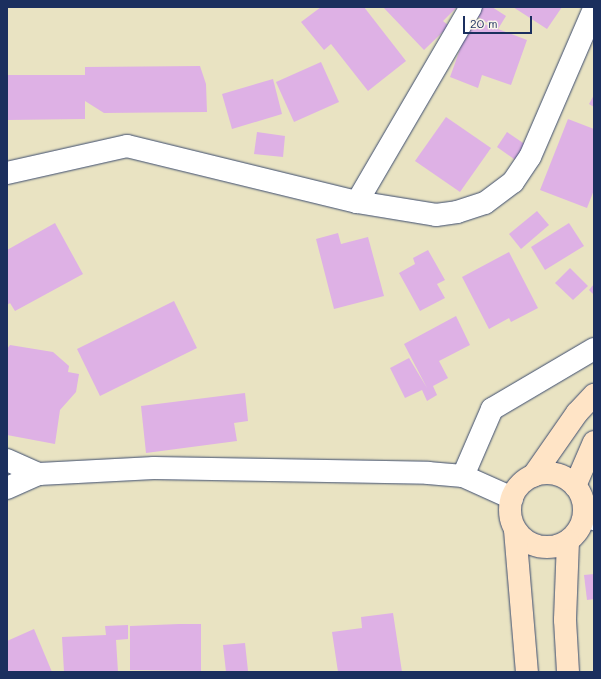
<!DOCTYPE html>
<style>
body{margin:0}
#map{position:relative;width:601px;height:679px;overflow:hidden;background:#e9e3c2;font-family:Mali,sans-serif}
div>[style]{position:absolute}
.building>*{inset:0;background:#deb1e5}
.roads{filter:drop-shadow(0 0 1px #3a4a6d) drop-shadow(0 0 1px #3a4a6d)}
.street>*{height:22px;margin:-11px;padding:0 11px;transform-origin:11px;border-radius:11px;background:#fff}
.secondary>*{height:22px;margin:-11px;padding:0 11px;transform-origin:11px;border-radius:11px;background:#ffe4c6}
.secondary>.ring{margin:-11px;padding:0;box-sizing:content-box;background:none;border:22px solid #ffe4c6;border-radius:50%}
span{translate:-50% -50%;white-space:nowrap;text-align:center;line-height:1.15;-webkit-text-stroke:3px #fbf7ec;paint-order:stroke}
.frame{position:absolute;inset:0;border:8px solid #1b2f5e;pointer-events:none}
.scale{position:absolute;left:463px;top:16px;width:69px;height:18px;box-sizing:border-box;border:2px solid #1b2f5e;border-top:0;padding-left:5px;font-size:12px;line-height:14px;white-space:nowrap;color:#1b2f5e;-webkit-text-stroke:3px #fbf7ec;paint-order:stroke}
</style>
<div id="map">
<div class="building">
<i style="clip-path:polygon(321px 7px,364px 7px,406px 61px,368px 91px,331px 44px,324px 50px,301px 22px)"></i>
<i style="clip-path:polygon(383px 7px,457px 7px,443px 21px,449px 26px,424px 50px)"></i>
<i style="clip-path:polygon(463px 7px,492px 7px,506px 16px,498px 29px,527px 40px,511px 85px,482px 75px,478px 88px,450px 77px,471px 19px,495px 28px)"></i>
<i style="clip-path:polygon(513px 7px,562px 7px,547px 29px)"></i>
<i style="clip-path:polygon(321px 62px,339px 102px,294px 122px,276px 82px)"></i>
<i style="clip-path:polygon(200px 66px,206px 84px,207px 112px,104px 113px,85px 101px,85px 119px,7px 120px,7px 75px,85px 75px,85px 67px)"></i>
<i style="clip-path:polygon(273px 79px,282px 114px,232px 129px,222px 94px)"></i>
<i style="clip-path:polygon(594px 95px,594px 107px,589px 104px)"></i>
<i style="clip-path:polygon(446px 117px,491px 148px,460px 192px,415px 161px)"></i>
<i style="clip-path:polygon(568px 119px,594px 129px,594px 190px,587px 208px,540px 190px)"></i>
<i style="clip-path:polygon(257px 132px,285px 136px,283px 157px,254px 154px)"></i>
<i style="clip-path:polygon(507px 132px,532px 149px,521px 164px,497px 147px)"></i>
<i style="clip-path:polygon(537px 211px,549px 225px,521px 249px,509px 234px)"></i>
<i style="clip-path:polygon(55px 223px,83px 274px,15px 311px,10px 303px,7px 305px,7px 250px)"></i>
<i style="clip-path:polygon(569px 223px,584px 246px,545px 270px,531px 247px)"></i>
<i style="clip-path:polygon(338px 233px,341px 244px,368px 237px,384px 296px,334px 309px,316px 239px)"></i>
<i style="clip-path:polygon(428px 250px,445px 280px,437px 284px,445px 298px,420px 311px,399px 273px,415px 264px,413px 258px)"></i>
<i style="clip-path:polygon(509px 252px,538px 308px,511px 322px,509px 318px,489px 329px,462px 277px)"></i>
<i style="clip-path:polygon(570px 268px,588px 286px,573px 300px,555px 283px)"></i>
<i style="clip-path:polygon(594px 284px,594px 295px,589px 290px)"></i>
<i style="clip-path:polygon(174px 301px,197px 348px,100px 396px,77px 349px)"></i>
<i style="clip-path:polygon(456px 316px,470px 345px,439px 361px,448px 378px,433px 386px,437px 395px,427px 401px,422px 390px,405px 398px,390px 368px,409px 358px,427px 388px,404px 344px)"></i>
<i style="clip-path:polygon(10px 345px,53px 352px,69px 366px,68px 372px,79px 374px,76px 392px,60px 410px,55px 444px,7px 435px,7px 349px)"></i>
<i style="clip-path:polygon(245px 393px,248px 421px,234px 423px,237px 441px,146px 453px,141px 406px)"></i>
<i style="clip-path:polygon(594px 574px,594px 599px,587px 600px,584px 575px)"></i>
<i style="clip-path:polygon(393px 613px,402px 672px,338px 672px,332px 632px,362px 628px,361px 617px)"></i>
<i style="clip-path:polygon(179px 624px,201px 624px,201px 671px,130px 670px,130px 626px)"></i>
<i style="clip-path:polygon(128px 625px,128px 639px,116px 640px,118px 672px,64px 672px,62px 637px,106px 635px,105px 626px)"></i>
<i style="clip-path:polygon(34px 629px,52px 672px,7px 672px,7px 641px)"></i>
<i style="clip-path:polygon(245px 643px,248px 671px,259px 672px,226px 672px,223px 645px)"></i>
</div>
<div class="roads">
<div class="street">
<i style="left:7px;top:173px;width:123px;rotate:-12.7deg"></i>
<i style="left:127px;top:146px;width:237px;rotate:13.7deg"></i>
<i style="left:357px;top:202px;width:226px;rotate:-59.7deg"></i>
<i style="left:357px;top:202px;width:80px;rotate:9.3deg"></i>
<i style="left:436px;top:215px;width:21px;rotate:-8deg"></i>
<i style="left:457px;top:212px;width:29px;rotate:-18deg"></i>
<i style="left:485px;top:203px;width:35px;rotate:-37deg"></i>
<i style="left:513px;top:182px;width:30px;rotate:-56deg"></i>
<i style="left:530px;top:157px;width:161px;rotate:-66.6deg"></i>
<i style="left:7px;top:460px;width:35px;rotate:24deg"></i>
<i style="left:463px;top:476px;width:73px;rotate:-66.6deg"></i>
<i style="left:492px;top:409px;width:118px;rotate:-30.5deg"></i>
<i style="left:7px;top:488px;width:35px;rotate:-24deg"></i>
<i style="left:39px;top:474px;width:115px;rotate:-3deg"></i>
<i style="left:154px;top:468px;width:274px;rotate:1deg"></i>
<i style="left:428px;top:473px;width:35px;rotate:5deg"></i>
<i style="left:463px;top:476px;width:54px;rotate:24.2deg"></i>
<i style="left:584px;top:515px;width:11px;rotate:22deg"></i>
</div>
<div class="secondary">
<i class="ring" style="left:510px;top:473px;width:52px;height:52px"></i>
<i style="left:533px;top:476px;width:77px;rotate:-55.1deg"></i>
<i style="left:577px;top:413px;width:25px;rotate:-47deg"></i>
<i style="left:575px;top:486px;width:48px;rotate:-66.6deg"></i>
<i style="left:515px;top:530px;width:143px;rotate:85.2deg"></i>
<i style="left:568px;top:541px;width:79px;rotate:92.2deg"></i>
<i style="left:565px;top:620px;width:52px;rotate:86.7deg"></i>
</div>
</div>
<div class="frame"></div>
<div class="scale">20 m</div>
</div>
